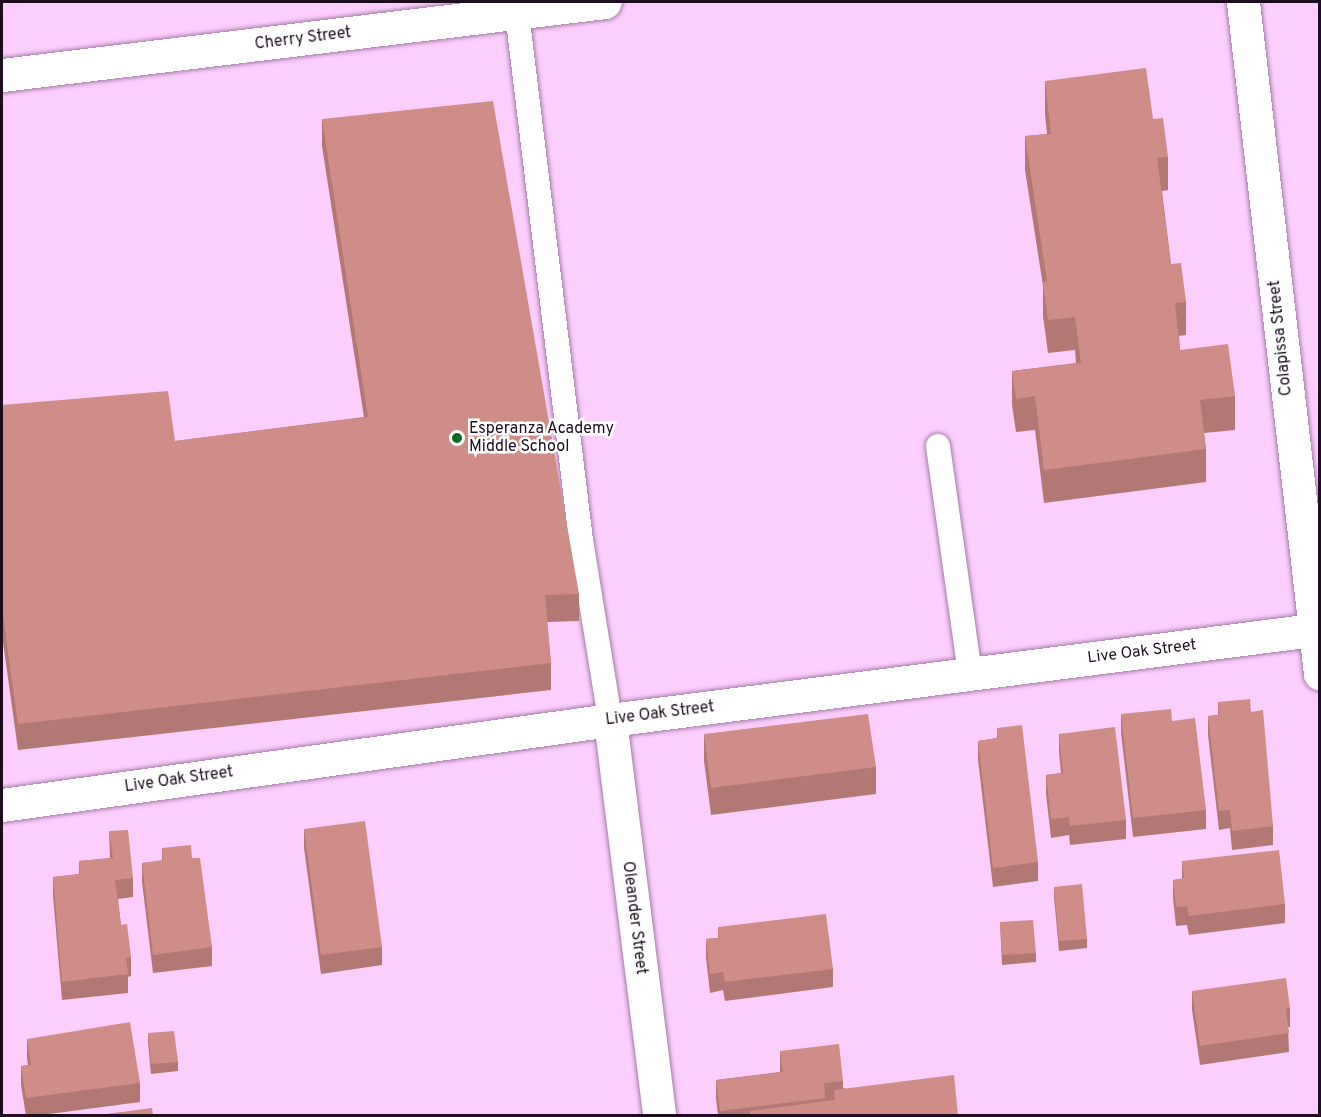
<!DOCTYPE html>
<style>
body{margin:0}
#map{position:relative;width:1321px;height:1117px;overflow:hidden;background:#fccefe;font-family:Overpass,sans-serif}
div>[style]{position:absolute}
.roads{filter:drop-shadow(0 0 2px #a67ba8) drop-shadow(0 0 2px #a67ba8)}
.lane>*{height:24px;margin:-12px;padding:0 12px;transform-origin:12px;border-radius:12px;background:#fff}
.street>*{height:33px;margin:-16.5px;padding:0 16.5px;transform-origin:16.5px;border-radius:16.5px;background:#fff}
.wall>*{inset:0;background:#b27974}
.building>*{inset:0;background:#cf8d87}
.dots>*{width:16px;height:16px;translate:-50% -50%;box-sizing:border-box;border:3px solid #fff;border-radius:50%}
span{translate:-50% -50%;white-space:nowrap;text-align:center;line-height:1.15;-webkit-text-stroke:5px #fff;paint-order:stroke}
.street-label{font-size:16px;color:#1d0d1e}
.poi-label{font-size:16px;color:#1d0d1e}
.left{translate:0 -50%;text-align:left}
.frame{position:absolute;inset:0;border:3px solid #1d0d1e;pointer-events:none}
</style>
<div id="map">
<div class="roads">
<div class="lane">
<i style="left:517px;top:13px;width:531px;rotate:83.08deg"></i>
<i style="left:581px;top:540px;width:182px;rotate:80.8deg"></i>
<i style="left:938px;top:446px;width:230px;rotate:82deg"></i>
</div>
<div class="street">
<i style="left:1243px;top:2px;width:676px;rotate:83.46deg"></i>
<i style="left:2px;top:75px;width:607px;rotate:-6.9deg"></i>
<i style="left:610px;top:720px;width:399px;rotate:82.9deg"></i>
<i style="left:2px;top:805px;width:614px;rotate:-7.96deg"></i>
<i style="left:610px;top:720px;width:716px;rotate:-7.3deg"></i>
</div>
</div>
<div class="wall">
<i style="clip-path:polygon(1318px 27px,1320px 27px,1320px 62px,1318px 53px)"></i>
<i style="clip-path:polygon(1045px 81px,1153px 119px,1168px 157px,1168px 190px,1162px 191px,1171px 264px,1186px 302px,1186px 335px,1179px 336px,1180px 350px,1235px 396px,1235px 430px,1204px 433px,1206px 449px,1206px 482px,1044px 503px,1035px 430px,1016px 432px,1012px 405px,1012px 371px,1076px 363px,1075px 350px,1048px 353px,1043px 316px,1043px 286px,1025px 170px,1025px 136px,1047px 134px,1045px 114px)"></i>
<i style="clip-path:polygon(322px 119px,579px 594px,579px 621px,547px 622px,551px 663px,551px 690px,18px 750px,2px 635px,2px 405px,175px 441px,364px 417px,322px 146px)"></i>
<i style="clip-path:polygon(1318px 166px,1320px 166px,1320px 196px,1318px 184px)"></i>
<i style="clip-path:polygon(1218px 702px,1251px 712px,1273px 826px,1273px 845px,1232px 850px,1230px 828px,1219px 830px,1208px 735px,1208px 716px,1218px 715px)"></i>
<i style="clip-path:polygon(1121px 714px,1172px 721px,1206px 810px,1206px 829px,1133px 837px,1121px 733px)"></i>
<i style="clip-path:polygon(997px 728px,1038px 862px,1038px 881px,993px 887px,978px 760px,978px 741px,997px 738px)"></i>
<i style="clip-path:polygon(704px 734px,876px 767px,876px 794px,711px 815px,704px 761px)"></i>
<i style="clip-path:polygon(1059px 734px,1126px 820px,1126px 839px,1070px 845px,1069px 835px,1051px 838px,1046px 794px,1046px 775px,1061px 773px,1059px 752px)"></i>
<i style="clip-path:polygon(304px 829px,382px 947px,382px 965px,321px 974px,304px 848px)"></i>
<i style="clip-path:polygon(109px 831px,133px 878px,133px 897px,118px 899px,121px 925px,131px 957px,131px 976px,128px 977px,128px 993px,62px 1000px,53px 896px,53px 877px,79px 874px,79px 861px,110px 858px)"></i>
<i style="clip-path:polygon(162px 848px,192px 858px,212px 947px,212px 966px,153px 973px,142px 882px,142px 863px,162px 861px)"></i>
<i style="clip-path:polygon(1182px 861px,1285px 904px,1285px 923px,1189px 935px,1187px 925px,1176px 926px,1173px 898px,1173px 880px,1182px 879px)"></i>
<i style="clip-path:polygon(1054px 887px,1087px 939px,1087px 948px,1059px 951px,1054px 897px)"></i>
<i style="clip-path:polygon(1000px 922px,1036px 953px,1036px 962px,1002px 965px)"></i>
<i style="clip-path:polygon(718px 927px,833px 969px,833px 987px,725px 1001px,723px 990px,710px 993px,706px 958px,706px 939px,718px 938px)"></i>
<i style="clip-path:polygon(1192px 991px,1290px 1008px,1290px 1027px,1288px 1027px,1289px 1052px,1200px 1065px,1192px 1010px)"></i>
<i style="clip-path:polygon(148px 1033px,178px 1062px,178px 1071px,151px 1074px,148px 1043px)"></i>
<i style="clip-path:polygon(27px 1039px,140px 1083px,140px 1102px,34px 1116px,26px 1116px,21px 1085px,21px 1066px,28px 1065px,27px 1058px)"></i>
<i style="clip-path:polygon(780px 1051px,843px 1081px,843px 1088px,958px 1116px,718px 1116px,716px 1098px,716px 1080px,780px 1072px)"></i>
</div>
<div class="building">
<i style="clip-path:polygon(1146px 68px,1153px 119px,1163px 118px,1168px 157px,1157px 158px,1171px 264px,1181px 263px,1186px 302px,1175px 303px,1180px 350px,1228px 344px,1235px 396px,1200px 400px,1206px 449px,1044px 470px,1035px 396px,1016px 399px,1012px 371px,1081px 363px,1075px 317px,1048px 320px,1043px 282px,1047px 281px,1025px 136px,1051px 134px,1045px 81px)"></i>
<i style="clip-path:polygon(493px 101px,579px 594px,545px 595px,551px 663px,18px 724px,2px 608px,2px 405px,168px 391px,175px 441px,368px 417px,322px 119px)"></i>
<i style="clip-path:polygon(1250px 699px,1251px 712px,1263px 710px,1273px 826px,1232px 831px,1230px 810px,1219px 811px,1208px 716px,1219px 715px,1218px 702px)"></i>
<i style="clip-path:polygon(1171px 709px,1172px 721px,1195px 718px,1206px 810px,1133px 818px,1121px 714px)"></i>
<i style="clip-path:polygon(868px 714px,876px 767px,711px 788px,704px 734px)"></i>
<i style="clip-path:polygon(1022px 725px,1038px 862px,993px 868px,978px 741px,998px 738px,997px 728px)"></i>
<i style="clip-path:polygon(1115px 727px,1126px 820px,1070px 826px,1069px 817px,1051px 819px,1046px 775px,1063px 773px,1059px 734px)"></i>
<i style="clip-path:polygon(365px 821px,382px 947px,321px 955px,304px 829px)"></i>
<i style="clip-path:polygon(128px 830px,133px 878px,115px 880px,121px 925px,127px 924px,131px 957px,126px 958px,128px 974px,62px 982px,53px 877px,80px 874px,79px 861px,113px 858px,109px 831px)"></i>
<i style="clip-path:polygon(191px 845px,192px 858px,200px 858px,212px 947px,153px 955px,142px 863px,163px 860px,162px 848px)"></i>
<i style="clip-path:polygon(1279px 850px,1285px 904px,1189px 916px,1187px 906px,1176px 907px,1173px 880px,1184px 878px,1182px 861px)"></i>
<i style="clip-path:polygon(1082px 884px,1087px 939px,1059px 941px,1054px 887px)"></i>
<i style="clip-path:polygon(826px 914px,833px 969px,725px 982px,723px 972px,710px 974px,706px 939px,719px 938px,718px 927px)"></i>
<i style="clip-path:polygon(1033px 920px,1036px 953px,1002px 955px,1000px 922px)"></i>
<i style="clip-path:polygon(1286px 978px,1290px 1008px,1286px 1009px,1289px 1033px,1200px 1046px,1192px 991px)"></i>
<i style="clip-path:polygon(130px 1022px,140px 1083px,26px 1098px,21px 1066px,31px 1065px,27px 1039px)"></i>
<i style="clip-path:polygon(174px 1031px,178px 1062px,151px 1064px,148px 1033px)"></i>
<i style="clip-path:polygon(839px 1044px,843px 1081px,824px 1083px,825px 1098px,720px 1111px,716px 1080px,783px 1072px,780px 1051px)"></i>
<i style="clip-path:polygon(954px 1075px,958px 1116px,750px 1116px,750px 1111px,835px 1100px,834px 1090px)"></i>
<i style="clip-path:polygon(152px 1108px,153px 1116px,91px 1116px)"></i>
</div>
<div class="dots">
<i style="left:457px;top:438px;background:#056c1a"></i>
</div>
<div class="street-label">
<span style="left:303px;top:39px;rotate:-7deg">Cherry Street</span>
<span style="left:1281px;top:338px;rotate:-96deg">Colapissa Street</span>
<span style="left:1142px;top:652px;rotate:-7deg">Live Oak Street</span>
<span style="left:660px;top:714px;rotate:-7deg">Live Oak Street</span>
<span style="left:179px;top:780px;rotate:-8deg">Live Oak Street</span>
<span style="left:634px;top:918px;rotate:83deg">Oleander Street</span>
</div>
<div class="poi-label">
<span class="left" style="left:469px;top:438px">Esperanza Academy<br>Middle School</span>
</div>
<div class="frame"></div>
</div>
